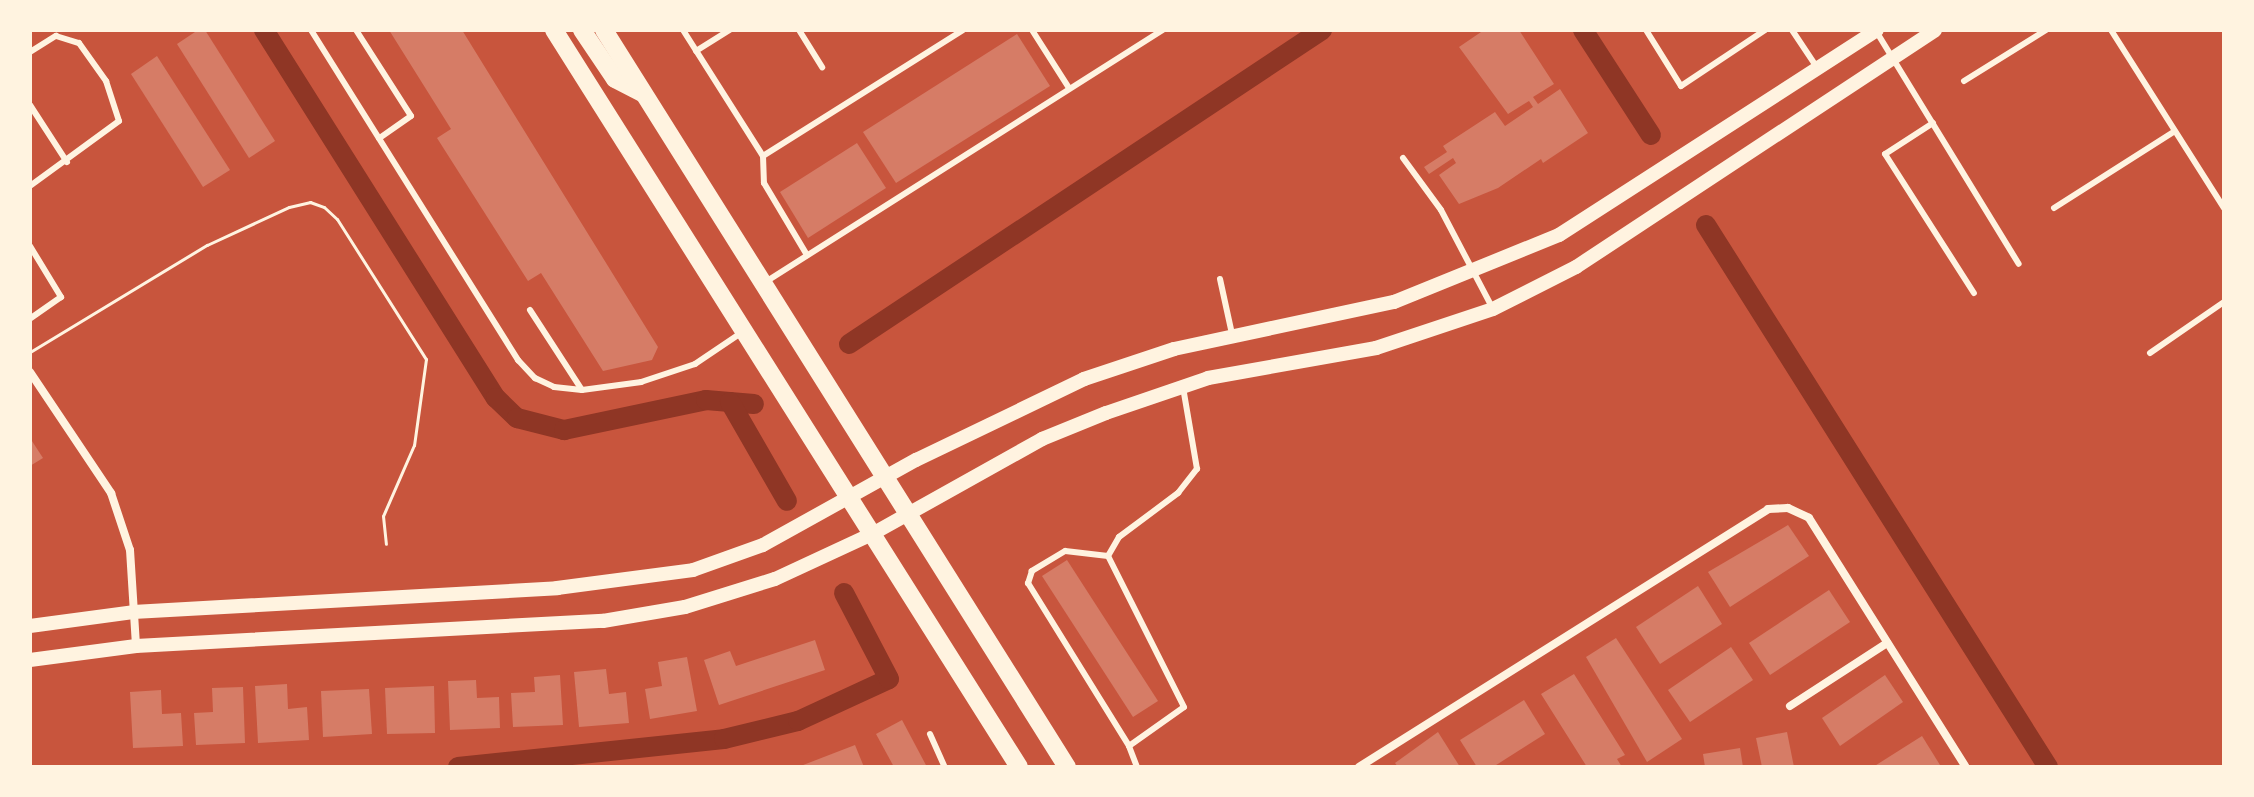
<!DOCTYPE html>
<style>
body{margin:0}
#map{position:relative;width:2254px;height:797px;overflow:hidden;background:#c8553d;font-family:"Crimson Pro",serif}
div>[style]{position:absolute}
.canal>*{height:20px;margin:-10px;padding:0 10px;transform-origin:10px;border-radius:10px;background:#8f3625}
.building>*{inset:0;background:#d67c66}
.path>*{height:3px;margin:-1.5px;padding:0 1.5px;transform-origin:1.5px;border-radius:1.5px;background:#fff3e0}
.service>*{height:6px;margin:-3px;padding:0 3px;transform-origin:3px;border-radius:3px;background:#fff3e0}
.minor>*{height:8px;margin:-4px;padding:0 4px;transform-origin:4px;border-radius:4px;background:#fff3e0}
.tertiary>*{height:14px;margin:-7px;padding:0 7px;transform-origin:7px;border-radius:7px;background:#fff3e0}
.primary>*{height:18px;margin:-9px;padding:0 9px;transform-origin:9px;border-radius:9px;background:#fff3e0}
span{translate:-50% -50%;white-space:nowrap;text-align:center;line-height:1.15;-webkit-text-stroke:6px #fff3e0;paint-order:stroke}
.frame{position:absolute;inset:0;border:32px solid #fff3e0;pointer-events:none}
</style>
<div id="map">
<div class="canal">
<i style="left:264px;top:30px;width:435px;rotate:57.8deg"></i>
<i style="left:496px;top:398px;width:29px;rotate:44deg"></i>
<i style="left:517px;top:418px;width:49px;rotate:14.3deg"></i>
<i style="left:564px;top:430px;width:145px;rotate:-11.9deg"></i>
<i style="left:706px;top:400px;width:48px;rotate:4.8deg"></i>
<i style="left:1583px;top:30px;width:125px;rotate:57.1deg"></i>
<i style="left:1706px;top:225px;width:641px;rotate:57.75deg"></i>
<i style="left:849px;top:344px;width:568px;rotate:-33.58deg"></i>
<i style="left:730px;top:402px;width:114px;rotate:60.1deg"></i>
<i style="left:458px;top:767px;width:267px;rotate:-6deg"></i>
<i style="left:724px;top:739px;width:76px;rotate:-13.7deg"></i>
<i style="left:798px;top:721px;width:100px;rotate:-24.8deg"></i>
<i style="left:889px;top:679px;width:97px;rotate:-117.6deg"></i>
</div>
<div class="building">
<i style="clip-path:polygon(198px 30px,205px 30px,275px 141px,249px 158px,177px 44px)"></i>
<i style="clip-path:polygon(389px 30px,462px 30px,658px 347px,652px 360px,603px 371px,541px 273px,528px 281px,437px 138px,451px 129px)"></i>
<i style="clip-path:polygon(1484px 30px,1519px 30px,1554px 84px,1533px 97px,1538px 104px,1560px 89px,1588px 133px,1543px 163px,1541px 159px,1498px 188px,1459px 204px,1439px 175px,1456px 163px,1453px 158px,1429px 174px,1424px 167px,1447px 152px,1443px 146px,1495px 112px,1505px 126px,1533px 107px,1529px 101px,1508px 114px,1459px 47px)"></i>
<i style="clip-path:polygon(1017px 34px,1050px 86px,896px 183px,863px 132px)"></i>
<i style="clip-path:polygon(157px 56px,230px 170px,203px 187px,131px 74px)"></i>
<i style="clip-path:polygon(857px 143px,886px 188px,808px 238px,780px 192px)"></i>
<i style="clip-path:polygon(30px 438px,43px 458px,30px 466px)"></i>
<i style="clip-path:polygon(1788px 525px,1809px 556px,1730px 607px,1708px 572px)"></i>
<i style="clip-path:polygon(1067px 560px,1158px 701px,1133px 717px,1042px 576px)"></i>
<i style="clip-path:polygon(1698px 586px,1722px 624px,1660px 664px,1636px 627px)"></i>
<i style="clip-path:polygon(1829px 590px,1850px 622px,1770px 675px,1749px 643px)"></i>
<i style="clip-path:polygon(1616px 638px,1682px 739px,1647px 762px,1586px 657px)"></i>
<i style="clip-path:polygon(815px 640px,825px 670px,719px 705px,704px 660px,730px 651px,736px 666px)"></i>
<i style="clip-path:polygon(1731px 647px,1753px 680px,1690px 722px,1668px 690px)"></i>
<i style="clip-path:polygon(687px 657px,697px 711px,650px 719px,645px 689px,662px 686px,658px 662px)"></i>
<i style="clip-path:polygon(606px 669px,609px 694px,626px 692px,629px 723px,579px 727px,574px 672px)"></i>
<i style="clip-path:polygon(1574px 674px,1625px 755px,1617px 759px,1622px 767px,1587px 767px,1541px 694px)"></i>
<i style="clip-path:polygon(560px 675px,563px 725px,513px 727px,511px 693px,535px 692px,534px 677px)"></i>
<i style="clip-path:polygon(1885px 675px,1903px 702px,1840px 746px,1822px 718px)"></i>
<i style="clip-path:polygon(476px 680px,477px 698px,499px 697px,500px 728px,450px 730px,448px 681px)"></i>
<i style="clip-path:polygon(287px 684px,288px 709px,307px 707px,309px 740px,258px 743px,255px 686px)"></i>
<i style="clip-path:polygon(434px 686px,435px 733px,387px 734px,385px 688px)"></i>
<i style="clip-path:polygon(243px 687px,245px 743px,196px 745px,194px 713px,213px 712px,212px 688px)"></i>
<i style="clip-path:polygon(369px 689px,372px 734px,323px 737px,321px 691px)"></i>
<i style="clip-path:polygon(161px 690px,162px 714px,181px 713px,183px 746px,133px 748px,130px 692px)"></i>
<i style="clip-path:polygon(1524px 700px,1545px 734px,1493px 767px,1477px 767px,1460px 740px)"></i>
<i style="clip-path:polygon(902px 720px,927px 767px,894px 767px,876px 734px)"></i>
<i style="clip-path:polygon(1438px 732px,1460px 767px,1398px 767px,1395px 763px)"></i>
<i style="clip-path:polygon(1787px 732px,1794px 767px,1762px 767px,1756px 738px)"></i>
<i style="clip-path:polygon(1922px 736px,1940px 765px,1873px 767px)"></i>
<i style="clip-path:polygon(855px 745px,864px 767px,798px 767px)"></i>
<i style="clip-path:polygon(1740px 748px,1743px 767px,1705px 767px,1703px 754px)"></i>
</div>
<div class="path">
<i style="left:30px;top:352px;width:207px;rotate:-31.2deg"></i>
<i style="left:207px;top:245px;width:90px;rotate:-24.9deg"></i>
<i style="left:289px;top:207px;width:22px;rotate:-13deg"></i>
<i style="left:310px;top:202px;width:15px;rotate:20deg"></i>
<i style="left:324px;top:207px;width:18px;rotate:43deg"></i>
<i style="left:337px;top:219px;width:166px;rotate:57.6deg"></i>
<i style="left:426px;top:359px;width:87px;rotate:97.9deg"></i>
<i style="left:414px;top:445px;width:77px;rotate:113.6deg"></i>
<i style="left:383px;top:516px;width:28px;rotate:84deg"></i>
</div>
<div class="service">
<i style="left:311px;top:30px;width:390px;rotate:57.9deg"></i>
<i style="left:518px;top:360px;width:25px;rotate:47deg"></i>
<i style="left:535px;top:378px;width:21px;rotate:25deg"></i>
<i style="left:554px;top:387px;width:28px;rotate:6deg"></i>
<i style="left:582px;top:390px;width:60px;rotate:-7.7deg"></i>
<i style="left:641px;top:382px;width:57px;rotate:-18.4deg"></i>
<i style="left:695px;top:364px;width:55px;rotate:-34deg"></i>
<i style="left:356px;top:30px;width:102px;rotate:57.4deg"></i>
<i style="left:411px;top:116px;width:39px;rotate:145deg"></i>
<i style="left:683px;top:30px;width:149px;rotate:57.6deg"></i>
<i style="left:763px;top:156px;width:236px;rotate:-32.2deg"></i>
<i style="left:799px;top:30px;width:44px;rotate:58.1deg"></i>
<i style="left:1032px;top:30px;width:69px;rotate:57.5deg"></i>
<i style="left:1646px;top:30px;width:66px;rotate:58deg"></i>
<i style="left:1681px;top:86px;width:101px;rotate:-33.7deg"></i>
<i style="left:1792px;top:30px;width:47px;rotate:56.3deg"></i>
<i style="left:2111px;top:30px;width:211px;rotate:57.6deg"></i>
<i style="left:1876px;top:31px;width:273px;rotate:58.5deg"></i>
<i style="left:696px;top:51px;width:40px;rotate:-32deg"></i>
<i style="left:30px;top:52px;width:31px;rotate:-32deg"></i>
<i style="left:56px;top:36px;width:24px;rotate:17deg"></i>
<i style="left:79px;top:43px;width:47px;rotate:54.6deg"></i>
<i style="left:106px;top:81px;width:42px;rotate:72deg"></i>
<i style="left:119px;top:121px;width:110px;rotate:143.9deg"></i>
<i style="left:1964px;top:81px;width:97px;rotate:-31.9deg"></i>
<i style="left:30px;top:105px;width:68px;rotate:57deg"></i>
<i style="left:1933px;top:123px;width:57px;rotate:147.1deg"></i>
<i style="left:1885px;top:154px;width:165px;rotate:57.4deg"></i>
<i style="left:763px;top:156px;width:27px;rotate:88deg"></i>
<i style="left:764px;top:183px;width:84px;rotate:59.2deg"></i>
<i style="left:1403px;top:158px;width:64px;rotate:53.8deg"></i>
<i style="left:1441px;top:210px;width:112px;rotate:62.3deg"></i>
<i style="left:2054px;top:208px;width:143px;rotate:-32.5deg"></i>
<i style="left:30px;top:246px;width:60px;rotate:58.7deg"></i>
<i style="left:61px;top:297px;width:38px;rotate:145deg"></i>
<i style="left:1220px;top:279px;width:56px;rotate:77.7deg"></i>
<i style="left:767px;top:281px;width:469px;rotate:-32.4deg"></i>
<i style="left:530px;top:310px;width:95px;rotate:57deg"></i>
<i style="left:2150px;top:353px;width:90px;rotate:-34.6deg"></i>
<i style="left:1108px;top:556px;width:43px;rotate:-173.4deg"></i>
<i style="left:1065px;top:551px;width:39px;rotate:149deg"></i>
<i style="left:1032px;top:571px;width:13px;rotate:108deg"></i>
<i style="left:1028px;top:583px;width:192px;rotate:58.2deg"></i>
<i style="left:930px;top:734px;width:36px;rotate:66deg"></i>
<i style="left:1137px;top:767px;width:22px;rotate:-111deg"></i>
<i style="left:1129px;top:746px;width:67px;rotate:-35.3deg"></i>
<i style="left:1184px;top:707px;width:169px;rotate:-116.7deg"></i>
<i style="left:1108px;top:556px;width:22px;rotate:-60deg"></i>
<i style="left:1119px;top:537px;width:74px;rotate:-36.7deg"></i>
<i style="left:1178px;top:493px;width:31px;rotate:-52deg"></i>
<i style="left:1197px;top:469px;width:83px;rotate:-99.7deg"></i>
</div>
<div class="minor">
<i style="left:30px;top:372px;width:146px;rotate:56.2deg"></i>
<i style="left:111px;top:493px;width:60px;rotate:71.6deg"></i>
<i style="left:130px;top:550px;width:96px;rotate:86.4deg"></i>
<i style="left:1790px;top:706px;width:116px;rotate:-33deg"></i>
<i style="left:1359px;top:767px;width:484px;rotate:-32.2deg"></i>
<i style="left:1768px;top:509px;width:20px;rotate:-3deg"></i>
<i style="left:1788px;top:508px;width:23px;rotate:25deg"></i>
<i style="left:1809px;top:518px;width:294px;rotate:57.8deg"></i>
</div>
<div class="tertiary">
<i style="left:30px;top:626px;width:104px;rotate:-7.7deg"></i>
<i style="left:133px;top:612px;width:425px;rotate:-3.2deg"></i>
<i style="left:557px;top:588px;width:137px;rotate:-7.5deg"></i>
<i style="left:693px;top:570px;width:74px;rotate:-19.7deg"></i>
<i style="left:763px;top:545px;width:175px;rotate:-29.1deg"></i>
<i style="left:916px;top:460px;width:187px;rotate:-25.7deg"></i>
<i style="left:1084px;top:379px;width:95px;rotate:-18.4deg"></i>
<i style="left:1174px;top:349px;width:225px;rotate:-12.1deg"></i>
<i style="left:1394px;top:302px;width:178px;rotate:-22.1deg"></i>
<i style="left:1559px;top:235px;width:378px;rotate:-32.8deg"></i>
<i style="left:30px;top:660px;width:107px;rotate:-7.5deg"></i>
<i style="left:136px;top:646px;width:468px;rotate:-3.1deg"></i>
<i style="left:603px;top:621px;width:83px;rotate:-9.7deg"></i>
<i style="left:685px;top:607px;width:94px;rotate:-17.3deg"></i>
<i style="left:775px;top:579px;width:109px;rotate:-24.9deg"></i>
<i style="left:874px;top:533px;width:193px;rotate:-29.2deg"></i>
<i style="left:1042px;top:439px;width:69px;rotate:-22.1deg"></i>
<i style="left:1106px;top:413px;width:108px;rotate:-18.9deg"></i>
<i style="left:1208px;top:378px;width:171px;rotate:-10.1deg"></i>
<i style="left:1376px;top:348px;width:123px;rotate:-18.4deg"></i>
<i style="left:1493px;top:309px;width:93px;rotate:-26.8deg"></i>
<i style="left:1576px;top:267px;width:430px;rotate:-33.4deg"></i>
</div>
<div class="primary">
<i style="left:554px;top:30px;width:871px;rotate:57.75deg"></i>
<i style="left:582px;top:30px;width:59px;rotate:56deg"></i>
<i style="left:615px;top:79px;width:30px;rotate:27deg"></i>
<i style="left:604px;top:30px;width:870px;rotate:57.86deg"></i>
</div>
<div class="frame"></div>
</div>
